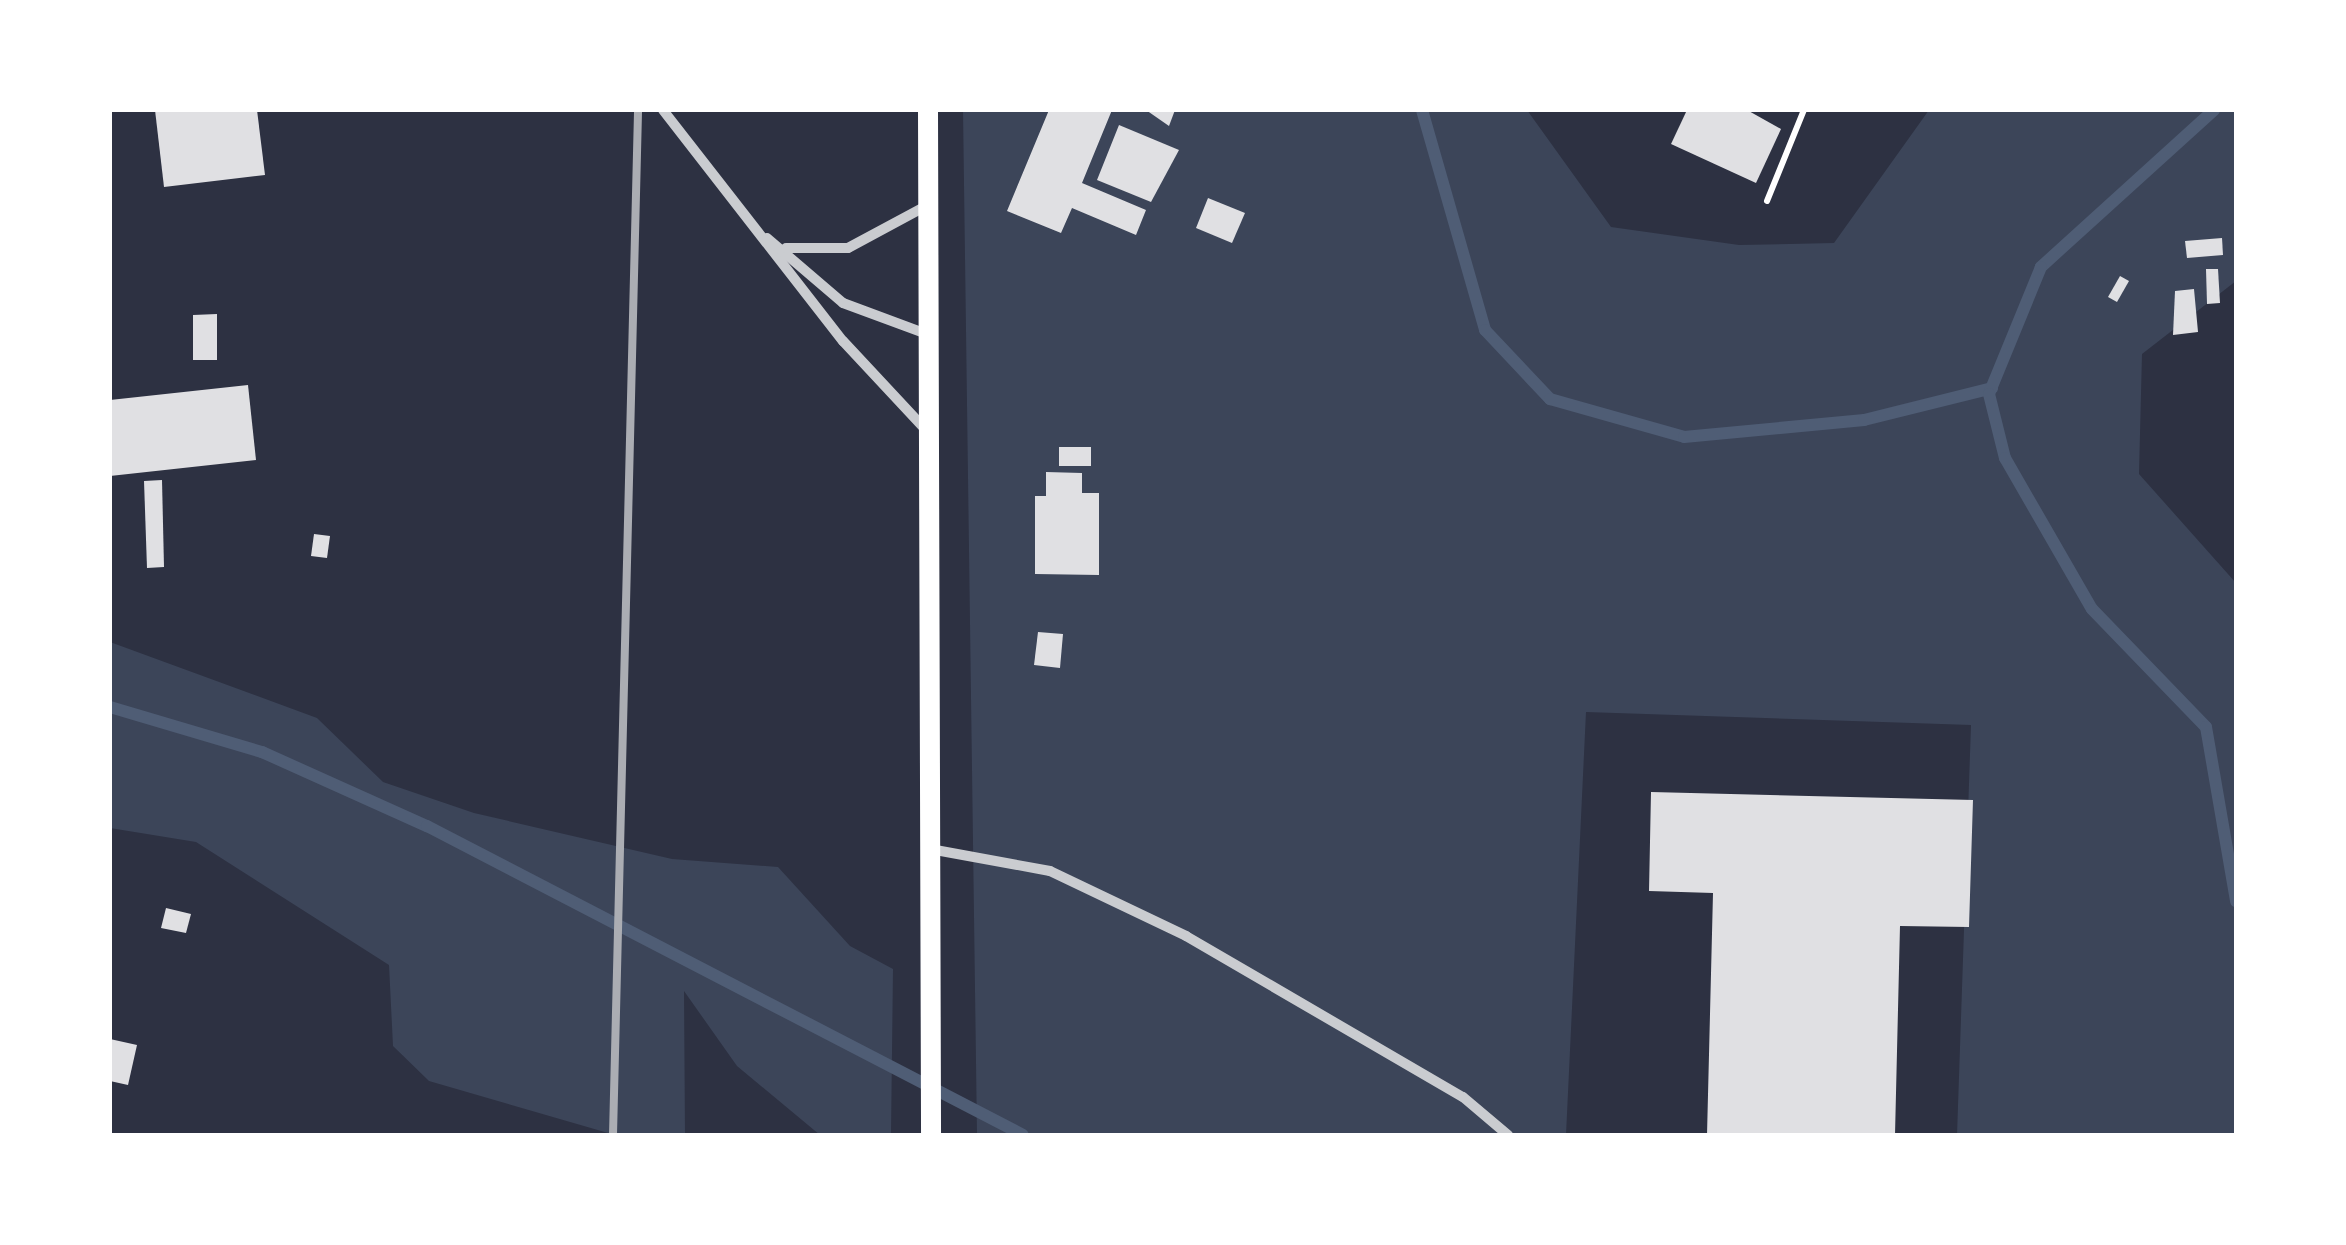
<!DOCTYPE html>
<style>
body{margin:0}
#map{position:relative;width:2346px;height:1245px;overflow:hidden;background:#2d3142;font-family:"Roboto Condensed",sans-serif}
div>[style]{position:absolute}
.green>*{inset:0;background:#3c4559}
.stream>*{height:12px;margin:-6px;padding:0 6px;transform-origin:6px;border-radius:6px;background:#4f5d75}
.building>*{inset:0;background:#e0e0e3}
.path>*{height:6px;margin:-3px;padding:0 3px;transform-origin:3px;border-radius:3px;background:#fff}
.minor>*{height:10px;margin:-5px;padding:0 5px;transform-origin:5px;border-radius:5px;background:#caccd0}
.secondary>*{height:20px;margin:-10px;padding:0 10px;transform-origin:10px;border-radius:10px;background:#fff}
.rail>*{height:8px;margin:-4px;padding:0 4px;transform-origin:4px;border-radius:4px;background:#abadb3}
span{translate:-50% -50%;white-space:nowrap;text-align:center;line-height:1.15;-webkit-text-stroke:8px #fff;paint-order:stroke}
.frame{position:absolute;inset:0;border:112px solid #fff;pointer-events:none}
</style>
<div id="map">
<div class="green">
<i style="clip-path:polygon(963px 110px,1527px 110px,1611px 227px,1739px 245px,1834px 243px,1929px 110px,2236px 110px,2236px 281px,2142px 354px,2139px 474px,2236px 583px,2236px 1135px,1957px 1135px,1971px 725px,1586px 712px,1566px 1135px,977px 1135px)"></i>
<i style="clip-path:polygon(110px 642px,317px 718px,383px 782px,474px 813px,672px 859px,778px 867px,850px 946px,893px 969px,891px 1135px,820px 1135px,737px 1066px,684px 991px,685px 1135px,615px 1135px,429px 1081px,393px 1046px,389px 965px,196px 842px,110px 828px)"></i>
</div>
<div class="stream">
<i style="left:1422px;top:110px;width:229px;rotate:74deg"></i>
<i style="left:1485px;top:330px;width:95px;rotate:46.7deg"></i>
<i style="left:1550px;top:399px;width:139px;rotate:15.8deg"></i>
<i style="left:1684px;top:437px;width:181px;rotate:-5.4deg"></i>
<i style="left:1864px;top:420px;width:132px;rotate:-14deg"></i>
<i style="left:2214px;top:110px;width:234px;rotate:137.8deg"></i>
<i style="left:2041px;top:267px;width:137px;rotate:112.3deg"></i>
<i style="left:1989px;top:394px;width:66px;rotate:76deg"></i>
<i style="left:2005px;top:458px;width:174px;rotate:60.1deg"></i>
<i style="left:2092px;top:609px;width:164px;rotate:46deg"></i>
<i style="left:2206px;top:727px;width:177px;rotate:80.2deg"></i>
<i style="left:110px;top:707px;width:159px;rotate:16.5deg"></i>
<i style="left:262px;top:752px;width:181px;rotate:24.2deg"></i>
<i style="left:427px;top:826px;width:671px;rotate:27.4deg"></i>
</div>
<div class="building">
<i style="clip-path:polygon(155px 110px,257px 110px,265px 175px,164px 187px)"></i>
<i style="clip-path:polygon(1049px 110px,1112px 110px,1082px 183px,1146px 210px,1136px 235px,1072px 208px,1061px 233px,1007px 211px)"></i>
<i style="clip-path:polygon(1146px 110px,1175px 110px,1169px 126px)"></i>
<i style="clip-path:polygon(1687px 110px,1747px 110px,1781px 129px,1756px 183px,1671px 144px)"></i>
<i style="clip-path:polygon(1119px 125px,1179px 150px,1151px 202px,1097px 180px)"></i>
<i style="clip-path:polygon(1208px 198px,1245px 213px,1232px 243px,1196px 228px)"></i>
<i style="clip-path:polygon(2222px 238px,2223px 255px,2187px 258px,2185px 241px)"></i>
<i style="clip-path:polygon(2206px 269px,2218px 269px,2220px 303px,2207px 304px)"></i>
<i style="clip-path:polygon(2120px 276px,2129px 281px,2117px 302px,2108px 297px)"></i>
<i style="clip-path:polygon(2194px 289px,2198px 332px,2173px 335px,2175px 291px)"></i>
<i style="clip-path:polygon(217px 314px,217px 360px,193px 360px,193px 315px)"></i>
<i style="clip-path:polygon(248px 385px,256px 460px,110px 476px,110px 400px)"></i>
<i style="clip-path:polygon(1059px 447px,1091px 447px,1091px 466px,1059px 466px)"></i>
<i style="clip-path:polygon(1046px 472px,1082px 473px,1082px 493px,1099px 493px,1099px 575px,1035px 574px,1035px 496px,1046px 496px)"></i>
<i style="clip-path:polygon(162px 480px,164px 567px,147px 568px,144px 481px)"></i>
<i style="clip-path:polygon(314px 534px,330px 536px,327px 558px,311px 556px)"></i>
<i style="clip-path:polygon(1038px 632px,1063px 634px,1060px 668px,1034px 665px)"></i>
<i style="clip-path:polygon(1651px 792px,1973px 800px,1969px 927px,1900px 926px,1895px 1135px,1707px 1135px,1713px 893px,1649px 891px)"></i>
<i style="clip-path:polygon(166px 908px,191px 914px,186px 933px,161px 928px)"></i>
<i style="clip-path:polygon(110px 1039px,137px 1045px,128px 1085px,110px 1081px)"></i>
</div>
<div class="path">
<i style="left:1767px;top:201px;width:98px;rotate:-67.9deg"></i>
</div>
<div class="minor">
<i style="left:663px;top:110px;width:293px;rotate:52.1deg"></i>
<i style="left:843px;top:341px;width:120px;rotate:47deg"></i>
<i style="left:767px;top:238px;width:100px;rotate:40.5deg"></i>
<i style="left:843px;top:303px;width:86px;rotate:20.3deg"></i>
<i style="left:786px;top:248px;width:62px"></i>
<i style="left:848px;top:248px;width:89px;rotate:-28.3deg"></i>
<i style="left:930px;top:849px;width:122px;rotate:10.4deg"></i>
<i style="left:1050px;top:871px;width:151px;rotate:25.5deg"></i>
<i style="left:1186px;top:936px;width:320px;rotate:30.2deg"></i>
<i style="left:1463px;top:1097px;width:59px;rotate:40.2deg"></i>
</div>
<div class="secondary">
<i style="left:928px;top:110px;width:1025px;rotate:89.83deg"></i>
</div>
<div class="rail">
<i style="left:613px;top:1135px;width:1025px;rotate:-88.6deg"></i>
</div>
<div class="frame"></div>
</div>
